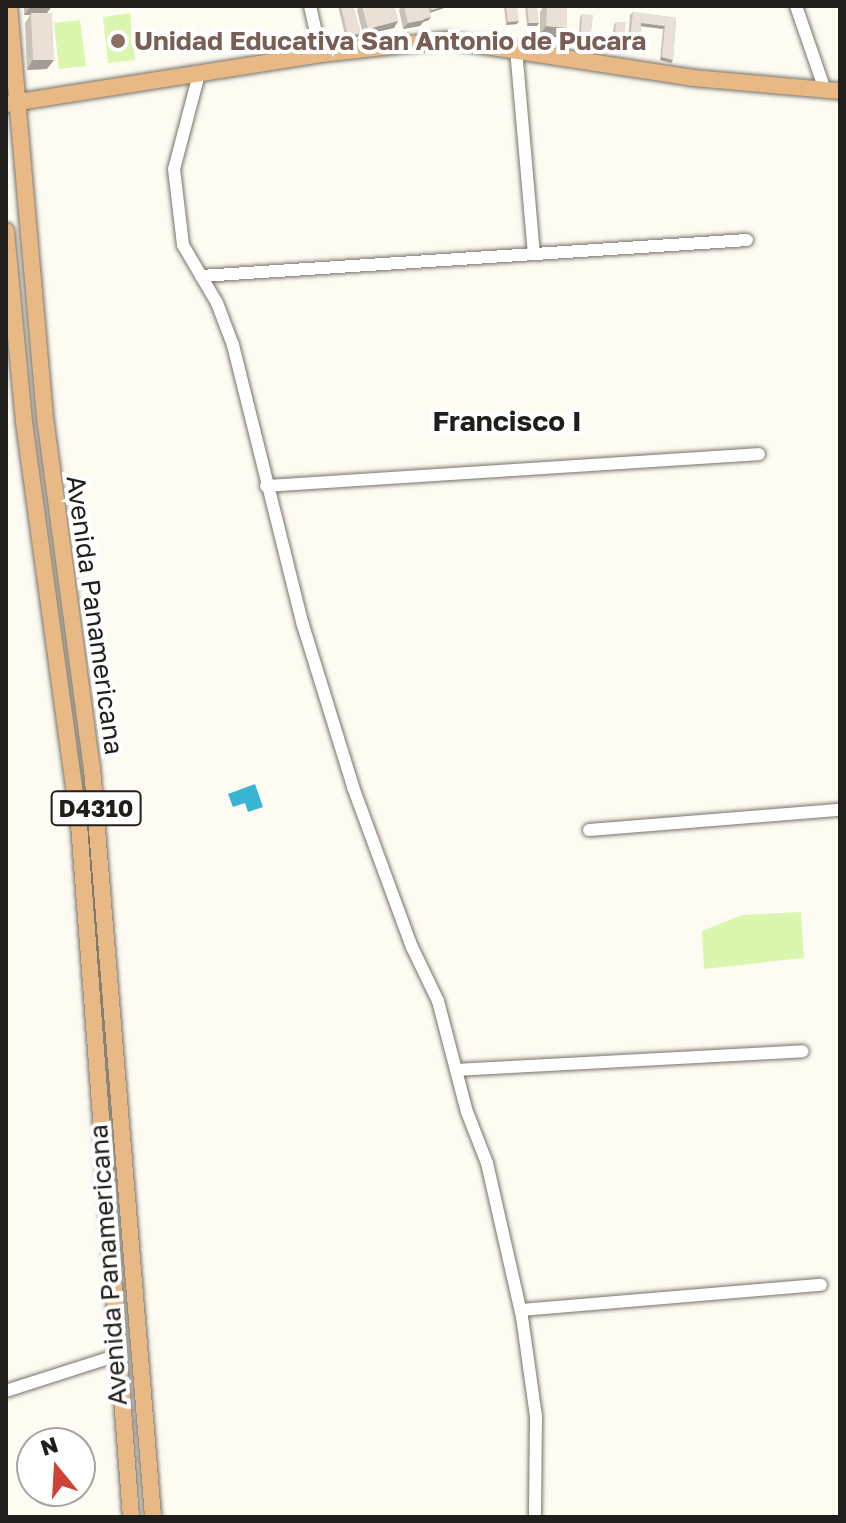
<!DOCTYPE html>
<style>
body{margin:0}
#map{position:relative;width:846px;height:1523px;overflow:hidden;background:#fefbf3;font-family:"Golos Text",sans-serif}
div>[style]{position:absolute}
.green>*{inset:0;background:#dbf6ae}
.water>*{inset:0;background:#39b4d2}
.roads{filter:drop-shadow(0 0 2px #787368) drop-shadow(0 0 2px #787368)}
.minor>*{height:12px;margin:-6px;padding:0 6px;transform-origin:6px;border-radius:6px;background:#fff}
.major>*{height:16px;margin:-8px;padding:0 8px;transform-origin:8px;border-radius:8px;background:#e8b885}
.wall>*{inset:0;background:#c8c1b8}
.shaded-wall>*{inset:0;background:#a39d96}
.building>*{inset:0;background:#e9e0d6}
.dots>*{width:22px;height:22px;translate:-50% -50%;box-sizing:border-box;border:4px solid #fff;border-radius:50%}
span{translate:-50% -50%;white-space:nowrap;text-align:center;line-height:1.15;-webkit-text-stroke:8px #fff;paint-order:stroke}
.shield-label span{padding:2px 6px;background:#fff;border:2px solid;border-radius:6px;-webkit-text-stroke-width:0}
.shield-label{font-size:24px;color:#201e1a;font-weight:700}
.education-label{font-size:26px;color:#785e54;font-weight:700}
.left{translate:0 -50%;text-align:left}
.street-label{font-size:26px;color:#201e1a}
.neighbourhood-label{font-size:28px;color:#201e1a;font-weight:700}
.frame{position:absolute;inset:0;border:8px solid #201e1a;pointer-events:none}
.north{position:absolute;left:16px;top:1427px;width:80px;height:80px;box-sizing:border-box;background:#fff;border:2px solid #a6a5a3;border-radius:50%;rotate:342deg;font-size:22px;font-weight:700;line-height:32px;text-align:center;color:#201e1a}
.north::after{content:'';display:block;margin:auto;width:28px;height:36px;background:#cf4236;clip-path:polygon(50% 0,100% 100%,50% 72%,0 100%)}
</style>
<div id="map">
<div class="green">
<i style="clip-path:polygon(130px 13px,135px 60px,108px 63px,103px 17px)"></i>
<i style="clip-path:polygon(80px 20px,86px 66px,59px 69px,54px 23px)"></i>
<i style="clip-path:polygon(801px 912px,804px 958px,704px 969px,702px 931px,742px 915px)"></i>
</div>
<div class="water">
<i style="clip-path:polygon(255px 784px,263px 807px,248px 812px,245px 803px,233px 807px,228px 794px)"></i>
</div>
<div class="roads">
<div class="minor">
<i style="left:310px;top:6px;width:49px;rotate:77.1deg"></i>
<i style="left:796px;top:6px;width:89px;rotate:71deg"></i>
<i style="left:516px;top:49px;width:205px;rotate:85deg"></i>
<i style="left:199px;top:74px;width:98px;rotate:104.7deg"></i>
<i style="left:174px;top:169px;width:77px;rotate:83.2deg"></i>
<i style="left:183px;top:245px;width:67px;rotate:59.6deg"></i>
<i style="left:217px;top:303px;width:45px;rotate:69.1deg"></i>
<i style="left:233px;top:345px;width:289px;rotate:76deg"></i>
<i style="left:303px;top:625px;width:170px;rotate:72.8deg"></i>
<i style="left:353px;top:787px;width:171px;rotate:69.8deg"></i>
<i style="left:412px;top:947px;width:60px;rotate:64.3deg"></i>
<i style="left:438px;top:1001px;width:115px;rotate:75.4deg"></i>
<i style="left:467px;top:1112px;width:55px;rotate:68.6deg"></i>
<i style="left:487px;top:1163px;width:158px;rotate:77.2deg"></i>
<i style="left:522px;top:1317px;width:100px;rotate:82deg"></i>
<i style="left:536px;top:1416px;width:101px;rotate:90.6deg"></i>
<i style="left:201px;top:276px;width:547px;rotate:-3.77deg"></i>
<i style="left:266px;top:486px;width:494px;rotate:-3.7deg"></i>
<i style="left:589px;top:830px;width:252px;rotate:-4.6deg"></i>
<i style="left:456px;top:1070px;width:347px;rotate:-3.1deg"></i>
<i style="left:521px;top:1310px;width:301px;rotate:-4.8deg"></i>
<i style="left:6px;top:1391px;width:118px;rotate:-17.8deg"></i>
</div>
<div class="major">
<i style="left:9px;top:6px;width:421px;rotate:85deg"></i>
<i style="left:46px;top:425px;width:346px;rotate:82.4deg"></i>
<i style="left:92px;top:768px;width:751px;rotate:85.34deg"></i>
<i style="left:6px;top:104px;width:319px;rotate:-9deg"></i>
<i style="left:321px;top:54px;width:126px;rotate:-6.4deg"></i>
<i style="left:446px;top:40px;width:250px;rotate:8.7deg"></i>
<i style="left:693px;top:78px;width:148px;rotate:5.1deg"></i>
<i style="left:6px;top:231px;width:192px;rotate:84.6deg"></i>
<i style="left:24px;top:422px;width:406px;rotate:82.2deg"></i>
<i style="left:79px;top:824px;width:695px;rotate:85.71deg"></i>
</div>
</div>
<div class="wall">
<i style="clip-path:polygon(24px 6px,52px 6px,47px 13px,47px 69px,27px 70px,25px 23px,30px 15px,24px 15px)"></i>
<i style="clip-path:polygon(338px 6px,353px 6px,361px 33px,358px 37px,346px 39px)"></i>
<i style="clip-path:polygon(359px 6px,394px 6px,398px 21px,394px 28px,363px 35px,357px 10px)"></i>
<i style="clip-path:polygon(402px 6px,446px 6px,444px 8px,430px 13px,429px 20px,423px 22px,420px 26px,403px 29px,399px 10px)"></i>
<i style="clip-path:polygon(504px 6px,517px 6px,517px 24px,506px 25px)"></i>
<i style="clip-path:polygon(525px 6px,537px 6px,537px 26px,527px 26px)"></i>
<i style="clip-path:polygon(544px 6px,567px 6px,567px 28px,560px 38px,540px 35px,540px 12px)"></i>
<i style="clip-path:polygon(633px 12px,676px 18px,673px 60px,671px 63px,660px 60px,663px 29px,641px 26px,640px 39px,638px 42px,628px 41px,630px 15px)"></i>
<i style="clip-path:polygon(582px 14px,591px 33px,589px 36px,579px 35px,580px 17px)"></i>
<i style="clip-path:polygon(616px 22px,623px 49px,621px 52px,611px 51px,614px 25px)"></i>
</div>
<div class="shaded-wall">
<i style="clip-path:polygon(31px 6px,52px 6px,46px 14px,24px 15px)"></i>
<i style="clip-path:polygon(446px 6px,444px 8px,429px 13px,432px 10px)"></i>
<i style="clip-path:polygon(431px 17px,429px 20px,423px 22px,420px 26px,403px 29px,408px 23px)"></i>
<i style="clip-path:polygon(398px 21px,394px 28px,363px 35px,368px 29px)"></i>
<i style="clip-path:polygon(519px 21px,517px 24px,506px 25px,508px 22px)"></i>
<i style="clip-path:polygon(529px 23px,539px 23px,537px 26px,527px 26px)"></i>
<i style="clip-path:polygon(641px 23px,665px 26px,663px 29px,639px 26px)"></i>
<i style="clip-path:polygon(546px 26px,567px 28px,560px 38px,540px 35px)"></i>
<i style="clip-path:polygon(581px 32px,591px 33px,589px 36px,579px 35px)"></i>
<i style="clip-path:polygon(361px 33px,358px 37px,346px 39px,348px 36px)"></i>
<i style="clip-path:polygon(630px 38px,640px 39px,638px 42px,628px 41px)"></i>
<i style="clip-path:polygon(614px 48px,623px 49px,621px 52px,611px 51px)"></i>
<i style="clip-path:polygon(662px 57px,673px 60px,671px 63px,660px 60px)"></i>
<i style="clip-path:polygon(33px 60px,54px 60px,47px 69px,27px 70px)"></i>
</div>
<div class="building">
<i style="clip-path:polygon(341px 6px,353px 6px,361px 33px,348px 36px)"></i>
<i style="clip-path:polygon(362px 6px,394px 6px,398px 21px,368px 29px)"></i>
<i style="clip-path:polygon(404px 6px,420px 6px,424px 20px,408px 23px)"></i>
<i style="clip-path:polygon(420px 6px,428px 6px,431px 17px,424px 19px)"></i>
<i style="clip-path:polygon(430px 6px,444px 6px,432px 10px)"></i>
<i style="clip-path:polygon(506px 6px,517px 6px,519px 21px,508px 22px)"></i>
<i style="clip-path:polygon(527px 6px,537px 6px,539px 23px,529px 23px)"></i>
<i style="clip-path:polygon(547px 6px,567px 6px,567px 28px,546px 26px)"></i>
<i style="clip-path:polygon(633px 12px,676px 18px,673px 60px,662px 57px,665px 26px,641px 23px,640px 39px,630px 38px)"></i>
<i style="clip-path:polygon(31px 13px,52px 13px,54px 60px,33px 60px)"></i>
<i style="clip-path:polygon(582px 14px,593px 15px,591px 33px,581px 32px)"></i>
<i style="clip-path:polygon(616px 22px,626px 22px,623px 49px,614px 48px)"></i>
</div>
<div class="dots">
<i style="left:118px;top:41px;background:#8d6e63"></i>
</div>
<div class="shield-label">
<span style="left:96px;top:808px">D4310</span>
</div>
<div class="education-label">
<span class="left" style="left:134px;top:41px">Unidad Educativa San Antonio de Pucara</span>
</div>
<div class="street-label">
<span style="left:95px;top:615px;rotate:82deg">Avenida Panamericana</span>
<span style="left:108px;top:1265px;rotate:-94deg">Avenida Panamericana</span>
</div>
<div class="neighbourhood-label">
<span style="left:507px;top:421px">Francisco I</span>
</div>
<div class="frame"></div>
<div class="north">N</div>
</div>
